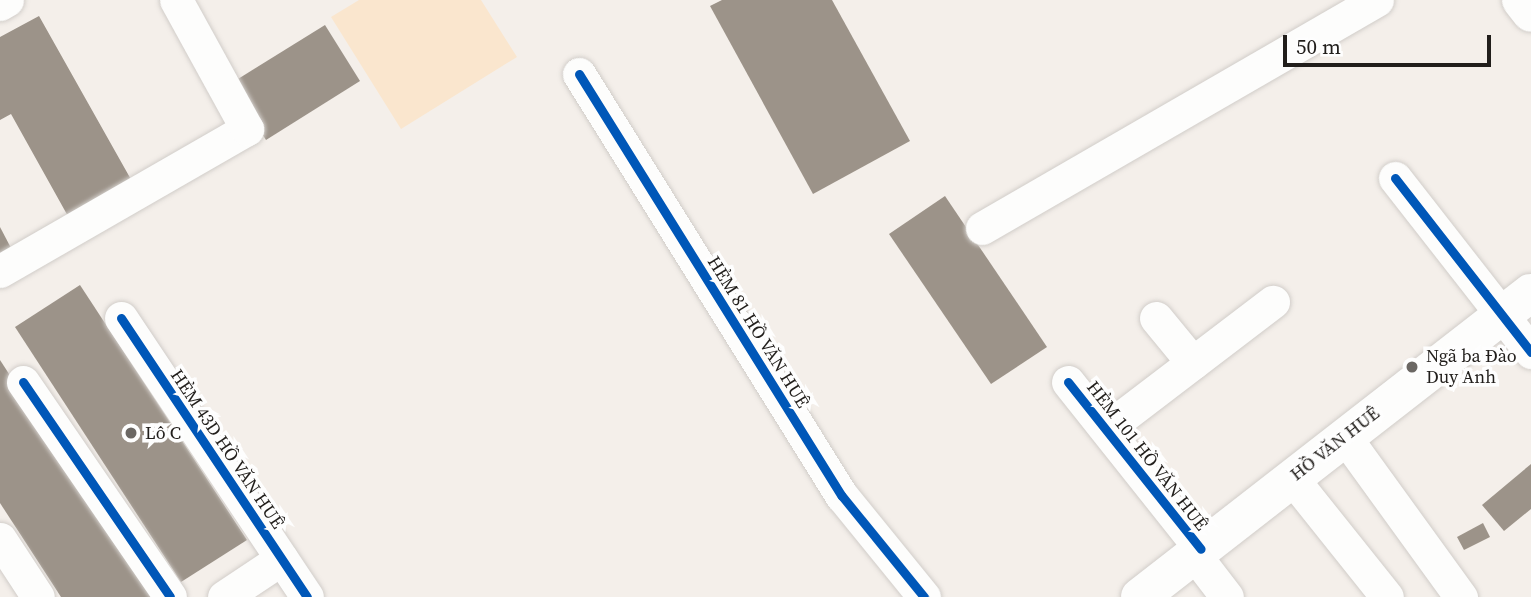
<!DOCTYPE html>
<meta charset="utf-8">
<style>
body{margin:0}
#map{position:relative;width:1531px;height:597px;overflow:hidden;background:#f4efea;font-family:"Source Serif 4",serif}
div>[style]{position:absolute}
.green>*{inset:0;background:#fae6ce}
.building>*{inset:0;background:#9c9389}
.roads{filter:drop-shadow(0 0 2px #d1cdc9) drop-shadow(0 0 2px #d1cdc9)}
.minor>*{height:33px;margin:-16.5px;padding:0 16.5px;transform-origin:16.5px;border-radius:16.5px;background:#fdfdfc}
.major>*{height:38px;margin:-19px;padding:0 19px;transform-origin:19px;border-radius:19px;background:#fdfdfc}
.cycleway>*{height:9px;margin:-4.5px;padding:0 4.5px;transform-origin:4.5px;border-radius:4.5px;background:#0057b8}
.dots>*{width:19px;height:19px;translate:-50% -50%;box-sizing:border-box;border:4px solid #fefefe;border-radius:50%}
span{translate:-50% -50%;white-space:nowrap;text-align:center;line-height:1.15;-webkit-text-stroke:7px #fefefe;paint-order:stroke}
.street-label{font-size:18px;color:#211e1b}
.poi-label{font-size:18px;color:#211e1b}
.left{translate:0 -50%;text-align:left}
.scale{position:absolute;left:1283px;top:35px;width:208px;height:32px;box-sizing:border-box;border:4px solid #211e1b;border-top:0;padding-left:9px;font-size:21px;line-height:24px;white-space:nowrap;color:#211e1b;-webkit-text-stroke:5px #fefefe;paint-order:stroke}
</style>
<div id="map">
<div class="green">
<i style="clip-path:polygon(359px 0,481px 0,517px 57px,401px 129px,331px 17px)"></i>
</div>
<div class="building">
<i style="clip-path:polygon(722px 0,832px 0,910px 141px,813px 194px,710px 6px)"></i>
<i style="clip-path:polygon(39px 16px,133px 183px,69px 218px,11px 114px,0 120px,0 37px)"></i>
<i style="clip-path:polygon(325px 25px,360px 81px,266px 140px,230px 84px)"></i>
<i style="clip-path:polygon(945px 196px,1047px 347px,991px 384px,889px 234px)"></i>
<i style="clip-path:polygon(0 227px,11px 248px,0 254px)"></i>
<i style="clip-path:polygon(80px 285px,247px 540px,181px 582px,15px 327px)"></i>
<i style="clip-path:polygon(0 360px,154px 597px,61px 597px,0 503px)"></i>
<i style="clip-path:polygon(1531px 464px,1531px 509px,1504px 531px,1482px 505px)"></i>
<i style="clip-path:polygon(1483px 523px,1490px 537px,1464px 550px,1457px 537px)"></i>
</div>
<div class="roads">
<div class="minor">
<i style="left:0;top:4px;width:8px;rotate:-30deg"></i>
<i style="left:579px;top:74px;width:497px;rotate:58.1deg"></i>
<i style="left:842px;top:496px;width:130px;rotate:50.9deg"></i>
<i style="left:1395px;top:178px;width:221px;rotate:52deg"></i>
<i style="left:982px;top:228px;width:456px;rotate:-30deg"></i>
<i style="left:0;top:271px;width:285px;rotate:-29.9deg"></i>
<i style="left:247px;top:129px;width:147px;rotate:-118.8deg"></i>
<i style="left:121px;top:318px;width:335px;rotate:56.3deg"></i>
<i style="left:1156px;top:318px;width:58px;rotate:50.6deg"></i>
<i style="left:23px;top:382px;width:260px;rotate:55.6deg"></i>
<i style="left:1068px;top:382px;width:213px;rotate:51.5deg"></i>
<i style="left:1106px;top:429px;width:210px;rotate:-37.3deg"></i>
<i style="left:1345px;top:437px;width:198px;rotate:54.1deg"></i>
<i style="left:1292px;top:478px;width:152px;rotate:51.4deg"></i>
<i style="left:0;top:539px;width:69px;rotate:56.8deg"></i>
<i style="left:1194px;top:554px;width:54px;rotate:52.5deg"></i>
<i style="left:224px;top:597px;width:69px;rotate:-33.7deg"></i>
</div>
<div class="major">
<i style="left:1521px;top:0;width:16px;rotate:52deg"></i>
<i style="left:1140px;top:597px;width:495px;rotate:-37.9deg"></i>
</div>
</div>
<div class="cycleway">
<i style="left:579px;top:74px;width:497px;rotate:58.1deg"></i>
<i style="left:842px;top:496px;width:130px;rotate:50.9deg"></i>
<i style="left:1395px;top:178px;width:221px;rotate:52deg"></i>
<i style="left:121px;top:318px;width:335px;rotate:56.3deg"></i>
<i style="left:23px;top:382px;width:260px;rotate:55.6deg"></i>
<i style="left:1068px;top:382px;width:213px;rotate:51.5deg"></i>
</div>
<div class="dots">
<i style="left:1412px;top:367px;background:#6b6763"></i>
<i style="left:131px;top:433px;background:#6b6763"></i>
</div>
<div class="street-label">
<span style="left:758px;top:332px;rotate:58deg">HẺM 81 HỒ VĂN HUÊ</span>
<span style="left:1335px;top:444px;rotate:-38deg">HỒ VĂN HUÊ</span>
<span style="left:227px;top:449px;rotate:56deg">HẺM 43D HỒ VĂN HUÊ</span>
<span style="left:1147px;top:456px;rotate:52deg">HẺM 101 HỒ VĂN HUÊ</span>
</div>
<div class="poi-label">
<span class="left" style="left:1426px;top:367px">Ngã ba Đào<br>Duy Anh</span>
<span class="left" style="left:145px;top:433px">Lô C</span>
</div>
<div class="scale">50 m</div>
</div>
